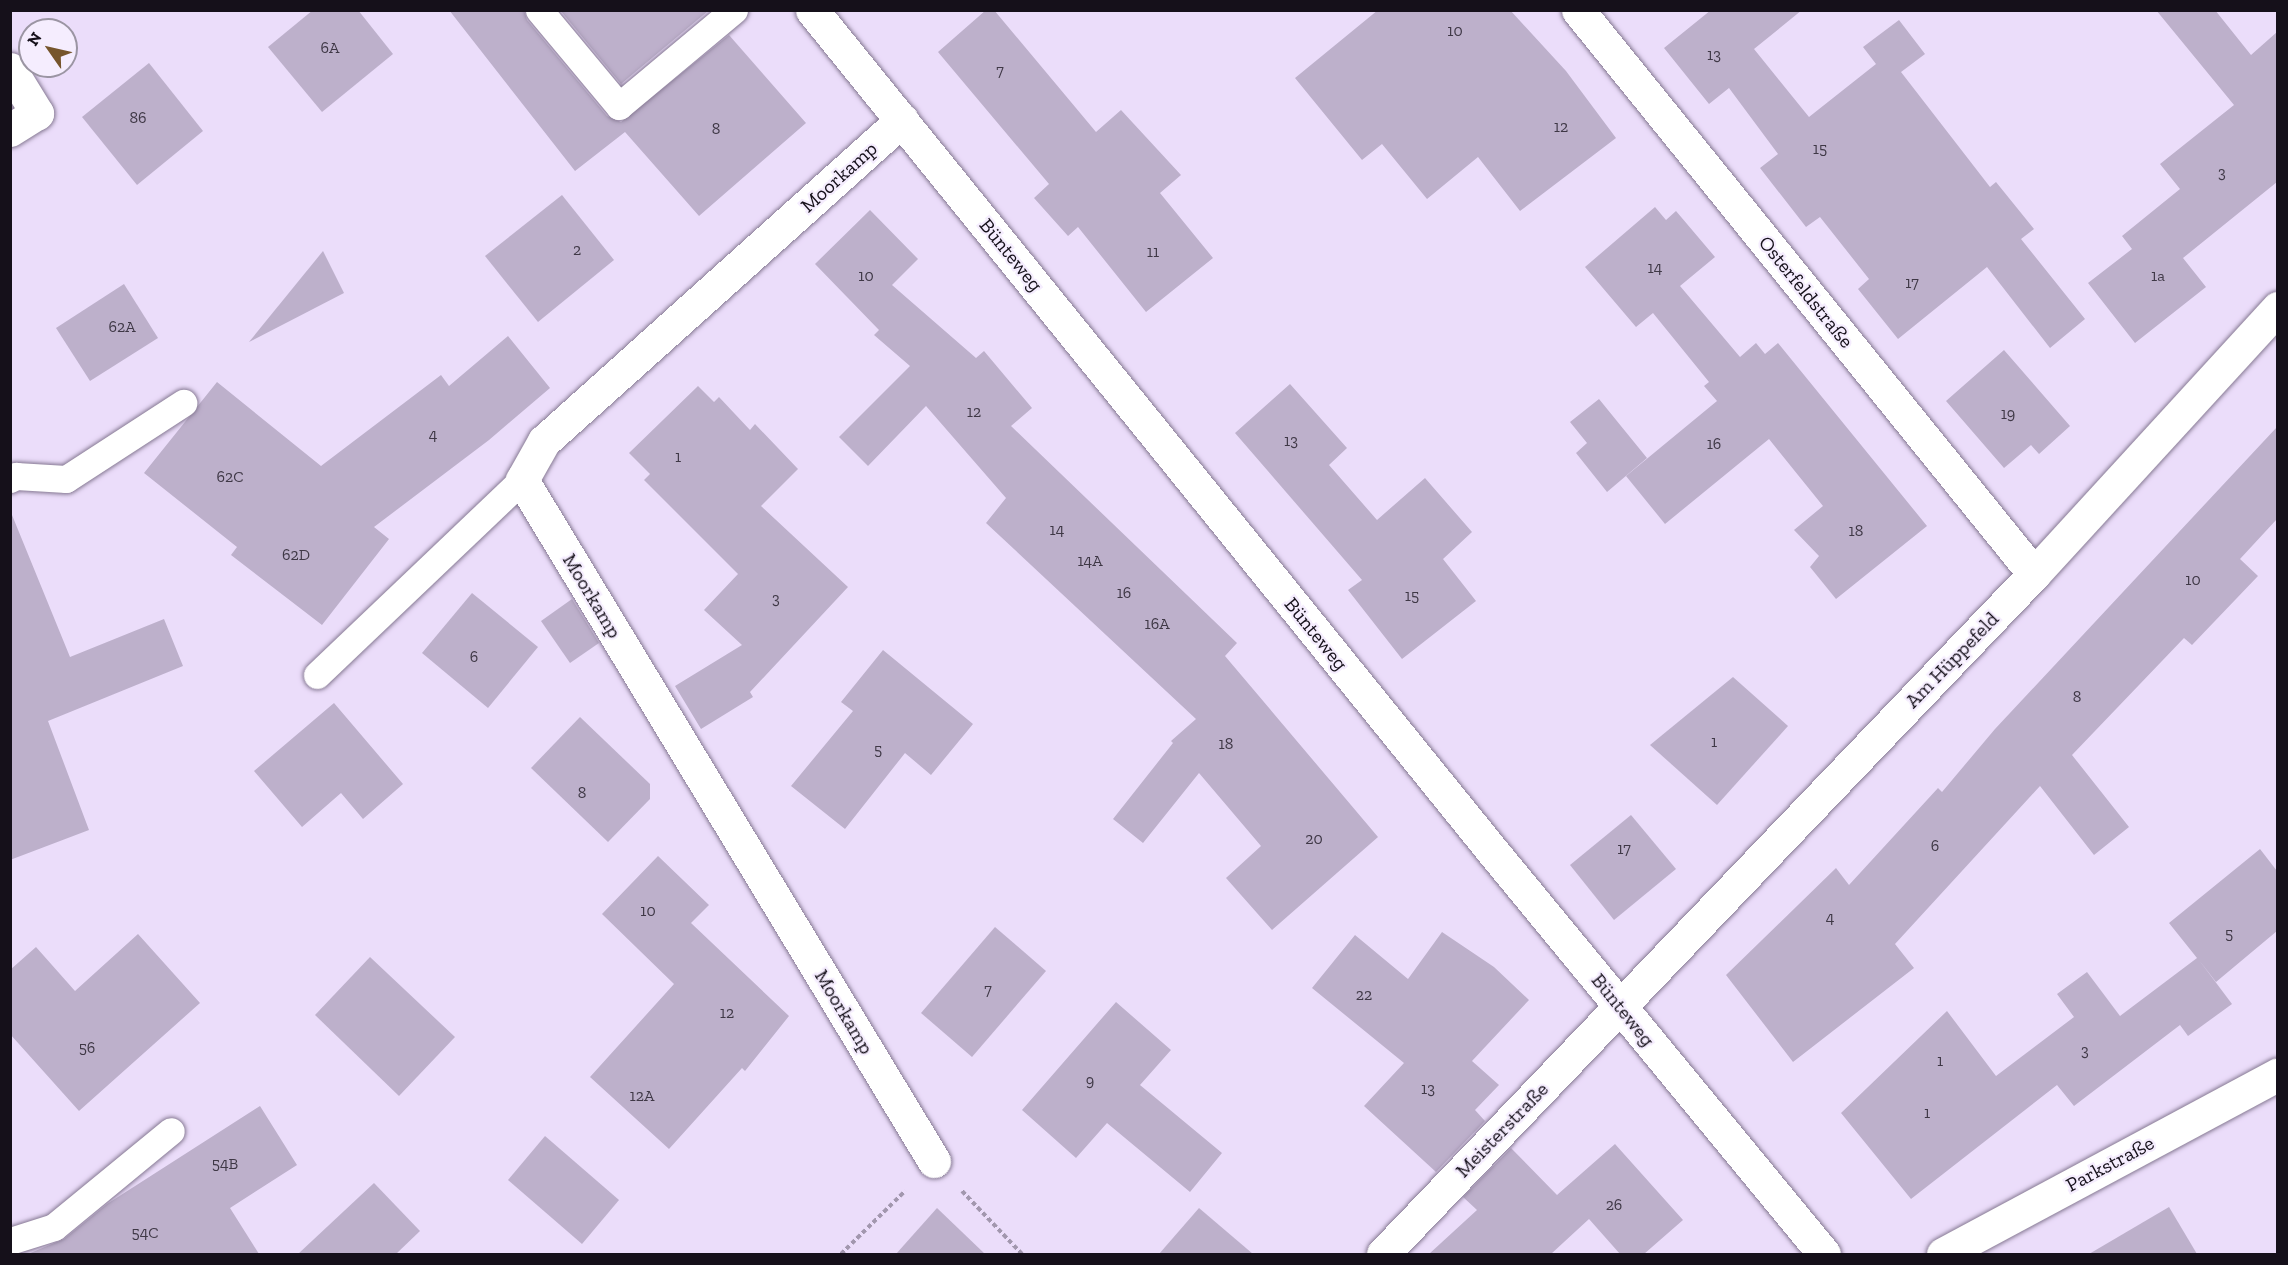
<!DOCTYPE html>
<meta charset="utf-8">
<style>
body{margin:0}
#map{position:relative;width:2288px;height:1265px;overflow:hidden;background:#ebddfa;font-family:"Zilla Slab",serif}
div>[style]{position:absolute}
.building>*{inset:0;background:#bdb0cb}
.path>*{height:4px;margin-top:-2px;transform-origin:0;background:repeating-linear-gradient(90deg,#a297ae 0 4.5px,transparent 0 7.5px)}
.roads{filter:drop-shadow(0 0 2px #867993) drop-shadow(0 0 2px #867993)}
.service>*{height:27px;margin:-13.5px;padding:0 13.5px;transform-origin:13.5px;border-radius:13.5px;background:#fff}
.minor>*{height:33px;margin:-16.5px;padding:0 16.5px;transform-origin:16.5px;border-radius:16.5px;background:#fff}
span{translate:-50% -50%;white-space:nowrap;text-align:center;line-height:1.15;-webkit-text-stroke:4.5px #f5edfe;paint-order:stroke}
.number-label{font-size:16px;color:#3f3846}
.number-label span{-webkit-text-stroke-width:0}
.street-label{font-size:20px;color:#15101a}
.frame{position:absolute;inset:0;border:12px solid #15101a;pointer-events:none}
.north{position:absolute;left:18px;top:18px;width:60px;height:60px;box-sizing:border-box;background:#f5edfe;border:2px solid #9b95a3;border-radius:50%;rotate:304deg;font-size:16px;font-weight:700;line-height:24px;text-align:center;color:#15101a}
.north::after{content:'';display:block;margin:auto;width:21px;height:27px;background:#76552c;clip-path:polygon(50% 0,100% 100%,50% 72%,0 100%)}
</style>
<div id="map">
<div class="building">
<i style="clip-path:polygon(313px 10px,358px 10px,393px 54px,322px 112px,268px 47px)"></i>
<i style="clip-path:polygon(449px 10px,524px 10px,527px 20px,607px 116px,621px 122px,729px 35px,806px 123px,699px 216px,625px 132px,575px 171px)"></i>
<i style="clip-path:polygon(560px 10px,708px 10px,708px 11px,621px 84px)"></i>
<i style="clip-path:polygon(986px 10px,994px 10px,1096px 132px,1121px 110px,1181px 175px,1160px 193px,1213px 258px,1146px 312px,1078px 227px,1068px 236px,1034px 198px,1049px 184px,938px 52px)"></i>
<i style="clip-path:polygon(1378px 10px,1510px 10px,1566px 71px,1616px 138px,1520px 211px,1478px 157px,1427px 199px,1382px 144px,1362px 160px,1295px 78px)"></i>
<i style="clip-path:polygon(1711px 10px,1802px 10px,1754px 49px,1809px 117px,1876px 64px,1863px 47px,1899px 20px,1925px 54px,1901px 72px,1990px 187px,1996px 182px,2034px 229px,2021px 239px,2085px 319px,2050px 348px,1987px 267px,1898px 339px,1858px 289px,1869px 279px,1820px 217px,1806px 227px,1760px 168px,1778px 154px,1729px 88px,1709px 104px,1664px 48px)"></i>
<i style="clip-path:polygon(2156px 10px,2215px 10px,2251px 55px,2277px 32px,2277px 182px,2183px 258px,2206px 287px,2135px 343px,2088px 283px,2132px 249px,2122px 236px,2180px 189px,2160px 164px,2234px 105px)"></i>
<i style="clip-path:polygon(149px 63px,203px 131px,137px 185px,82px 117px)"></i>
<i style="clip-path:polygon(562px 195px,614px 260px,538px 322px,485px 256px)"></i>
<i style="clip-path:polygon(1655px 207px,1666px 220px,1676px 211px,1715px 257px,1680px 286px,1740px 357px,1756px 343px,1765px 354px,1778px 343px,1927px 526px,1836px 599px,1810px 567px,1819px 556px,1794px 530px,1823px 506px,1769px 439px,1665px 524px,1626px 476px,1717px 401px,1704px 386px,1709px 382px,1653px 313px,1636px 327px,1585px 267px)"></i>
<i style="clip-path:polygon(870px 210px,918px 259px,892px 285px,976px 358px,984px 351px,1032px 408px,1011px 426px,1237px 643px,1225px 656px,1378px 837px,1272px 930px,1226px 878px,1261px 846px,1199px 773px,1143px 843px,1113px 819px,1173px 743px,1171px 741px,1196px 719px,986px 523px,1006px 498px,926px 406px,868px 466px,839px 437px,910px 366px,874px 335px,879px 330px,815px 264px)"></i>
<i style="clip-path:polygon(323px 251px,344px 293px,249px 342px)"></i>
<i style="clip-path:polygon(124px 284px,158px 338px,90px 381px,56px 328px)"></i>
<i style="clip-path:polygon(508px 336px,550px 388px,489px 440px,374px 527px,389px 539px,322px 625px,231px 555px,237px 547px,144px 473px,217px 382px,321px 466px,441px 375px,449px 386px)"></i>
<i style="clip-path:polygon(2004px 350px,2070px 426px,2039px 454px,2031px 445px,2004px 468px,1946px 401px)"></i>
<i style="clip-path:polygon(1290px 384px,1347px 448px,1329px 465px,1377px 520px,1425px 478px,1472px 532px,1443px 559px,1476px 601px,1402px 659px,1348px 590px,1362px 580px,1235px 433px)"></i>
<i style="clip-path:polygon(698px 386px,714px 402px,719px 397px,750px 430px,755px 424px,798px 469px,761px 506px,848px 587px,750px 692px,753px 697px,701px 729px,675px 686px,742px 645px,704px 610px,738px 574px,644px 480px,650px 474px,629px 453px)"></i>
<i style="clip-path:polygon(1599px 399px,1647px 458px,1607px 492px,1576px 453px,1587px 443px,1570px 422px)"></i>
<i style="clip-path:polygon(2277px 427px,2277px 519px,2240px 559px,2258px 576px,2192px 645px,2184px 638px,2072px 755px,2129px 827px,2094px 855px,2040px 786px,1895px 944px,1914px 968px,1793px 1062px,1726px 975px,1836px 868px,1849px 885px,1938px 788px,1942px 792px,1995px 729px)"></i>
<i style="clip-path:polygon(12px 515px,70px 657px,164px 619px,183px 666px,48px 721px,89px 830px,10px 860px)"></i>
<i style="clip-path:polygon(472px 593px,538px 647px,488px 708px,422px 653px)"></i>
<i style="clip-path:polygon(572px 599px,599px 643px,570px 663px,541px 621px)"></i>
<i style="clip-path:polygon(883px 650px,973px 724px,931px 775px,905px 753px,845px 829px,791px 786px,853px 711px,841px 702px)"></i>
<i style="clip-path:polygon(1733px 677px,1788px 726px,1717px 805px,1650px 745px)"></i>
<i style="clip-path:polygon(334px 703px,403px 784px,363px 819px,341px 793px,302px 827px,254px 771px)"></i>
<i style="clip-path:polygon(580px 717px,650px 784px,650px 799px,608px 842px,531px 768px)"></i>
<i style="clip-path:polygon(1631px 815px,1676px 869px,1614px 920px,1570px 865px)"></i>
<i style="clip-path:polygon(2260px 849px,2277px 871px,2277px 931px,2216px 982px,2199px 960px,2232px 1004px,2188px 1036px,2180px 1025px,2074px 1106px,2057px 1085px,1911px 1199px,1841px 1113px,1947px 1011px,1996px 1076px,2074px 1017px,2057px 994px,2087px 972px,2120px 1016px,2197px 958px,2169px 923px)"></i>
<i style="clip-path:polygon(658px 856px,709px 905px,691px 923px,789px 1016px,745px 1071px,742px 1068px,669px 1149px,590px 1077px,674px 984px,602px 914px)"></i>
<i style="clip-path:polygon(995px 927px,1046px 971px,972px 1057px,921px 1013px)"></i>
<i style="clip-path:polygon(1442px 932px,1494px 967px,1529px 1000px,1472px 1061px,1499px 1085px,1475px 1110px,1485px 1121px,1436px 1172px,1364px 1106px,1404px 1063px,1312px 988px,1355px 935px,1408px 979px)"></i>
<i style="clip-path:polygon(138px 934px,200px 1003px,79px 1111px,10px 1034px,10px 970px,36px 947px,75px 991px)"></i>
<i style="clip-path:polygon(370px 957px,455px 1037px,399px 1096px,315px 1015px)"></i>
<i style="clip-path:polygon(1116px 1002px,1171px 1050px,1140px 1085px,1222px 1153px,1190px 1192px,1107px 1123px,1076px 1158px,1022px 1110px)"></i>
<i style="clip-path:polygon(260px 1106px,297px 1165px,230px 1208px,259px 1254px,28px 1254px,64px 1239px,107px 1204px)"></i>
<i style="clip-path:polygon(545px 1136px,619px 1200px,582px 1244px,508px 1180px)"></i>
<i style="clip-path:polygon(1615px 1144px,1683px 1220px,1644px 1254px,1620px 1254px,1589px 1219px,1551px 1254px,1429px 1254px,1477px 1210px,1463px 1197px,1511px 1148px,1557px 1195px)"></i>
<i style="clip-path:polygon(374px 1183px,420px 1231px,396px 1254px,298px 1254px)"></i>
<i style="clip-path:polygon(2169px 1207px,2197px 1254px,2089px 1254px)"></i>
<i style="clip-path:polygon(937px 1208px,985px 1254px,896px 1254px)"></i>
<i style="clip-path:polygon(1199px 1208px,1253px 1254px,1159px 1254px)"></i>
</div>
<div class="path">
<i style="left:962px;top:1191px;width:87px;rotate:46.4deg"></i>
<i style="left:841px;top:1254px;width:90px;rotate:-44.5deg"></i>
</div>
<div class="roads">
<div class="service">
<i style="left:539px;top:10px;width:125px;rotate:50.2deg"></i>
<i style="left:619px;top:106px;width:150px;rotate:-39.9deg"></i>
<i style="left:10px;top:479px;width:7px;rotate:-27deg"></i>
<i style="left:16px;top:476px;width:50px;rotate:3.4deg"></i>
<i style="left:66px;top:479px;width:140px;rotate:-33deg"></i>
<i style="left:317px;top:675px;width:283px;rotate:-43.6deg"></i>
<i style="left:10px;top:1241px;width:46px;rotate:-17.7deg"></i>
<i style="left:54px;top:1227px;width:151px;rotate:-39.4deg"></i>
</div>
<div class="minor">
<i style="left:812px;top:10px;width:1077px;rotate:51.03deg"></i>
<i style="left:1489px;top:847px;width:527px;rotate:50.54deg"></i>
<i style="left:1578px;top:10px;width:725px;rotate:51.04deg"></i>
<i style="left:10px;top:69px;width:52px;rotate:58.5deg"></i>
<i style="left:37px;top:113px;width:32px;rotate:148deg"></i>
<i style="left:902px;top:120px;width:481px;rotate:138.1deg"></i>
<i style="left:544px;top:441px;width:45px;rotate:119.4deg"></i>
<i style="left:522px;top:480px;width:796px;rotate:58.83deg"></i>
<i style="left:1383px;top:1254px;width:941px;rotate:-46.25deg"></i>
<i style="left:2034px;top:574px;width:361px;rotate:-47.5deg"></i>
<i style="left:1943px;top:1254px;width:380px;rotate:-28.2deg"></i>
</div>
</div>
<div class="number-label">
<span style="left:1455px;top:31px">10</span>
<span style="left:330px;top:48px">6A</span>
<span style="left:1714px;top:55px">13</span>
<span style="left:1000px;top:71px">7</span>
<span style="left:138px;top:118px">86</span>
<span style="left:1561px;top:127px">12</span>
<span style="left:716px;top:129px">8</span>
<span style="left:1820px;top:149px">15</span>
<span style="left:2222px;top:173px">3</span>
<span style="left:577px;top:250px">2</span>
<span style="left:1153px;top:252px">11</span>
<span style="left:1655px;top:268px">14</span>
<span style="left:866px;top:276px">10</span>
<span style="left:2158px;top:276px">1a</span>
<span style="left:1912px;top:283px">17</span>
<span style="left:122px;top:327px">62A</span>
<span style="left:974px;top:412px">12</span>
<span style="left:2008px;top:414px">19</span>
<span style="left:433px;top:435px">4</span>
<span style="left:1291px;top:441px">13</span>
<span style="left:1714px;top:444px">16</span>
<span style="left:678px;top:457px">1</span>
<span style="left:230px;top:477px">62C</span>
<span style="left:1057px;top:530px">14</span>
<span style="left:1856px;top:531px">18</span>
<span style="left:296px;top:555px">62D</span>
<span style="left:1090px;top:561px">14A</span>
<span style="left:2193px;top:580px">10</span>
<span style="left:1124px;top:593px">16</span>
<span style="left:1412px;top:596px">15</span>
<span style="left:776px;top:599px">3</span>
<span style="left:1157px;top:624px">16A</span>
<span style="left:474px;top:657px">6</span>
<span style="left:2077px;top:697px">8</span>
<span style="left:1714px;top:742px">1</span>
<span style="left:1226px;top:744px">18</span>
<span style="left:878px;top:750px">5</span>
<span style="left:582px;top:793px">8</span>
<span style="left:1314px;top:839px">20</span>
<span style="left:1935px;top:846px">6</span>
<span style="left:1624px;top:849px">17</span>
<span style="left:648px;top:911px">10</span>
<span style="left:1830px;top:918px">4</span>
<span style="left:2229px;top:934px">5</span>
<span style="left:988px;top:990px">7</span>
<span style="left:1364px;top:995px">22</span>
<span style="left:727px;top:1013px">12</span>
<span style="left:87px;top:1048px">56</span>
<span style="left:2085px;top:1051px">3</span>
<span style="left:1940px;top:1061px">1</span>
<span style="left:1090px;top:1081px">9</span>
<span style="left:1428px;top:1089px">13</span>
<span style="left:642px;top:1096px">12A</span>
<span style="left:1927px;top:1113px">1</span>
<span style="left:225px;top:1164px">54B</span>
<span style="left:1614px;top:1205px">26</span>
<span style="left:145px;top:1233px">54C</span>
</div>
<div class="street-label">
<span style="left:839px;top:177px;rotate:-42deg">Moorkamp</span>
<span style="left:1011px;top:255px;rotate:51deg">Bünteweg</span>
<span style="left:1806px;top:292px;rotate:51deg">Osterfeldstraße</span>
<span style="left:592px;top:596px;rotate:59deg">Moorkamp</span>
<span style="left:1316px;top:634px;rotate:51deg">Bünteweg</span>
<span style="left:1952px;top:660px;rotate:-46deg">Am Hüppefeld</span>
<span style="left:1623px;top:1010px;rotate:51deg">Bünteweg</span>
<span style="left:844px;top:1012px;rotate:59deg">Moorkamp</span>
<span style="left:1502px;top:1130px;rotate:-46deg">Meisterstraße</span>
<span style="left:2110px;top:1164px;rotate:-28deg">Parkstraße</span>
</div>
<div class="frame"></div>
<div class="north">N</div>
</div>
